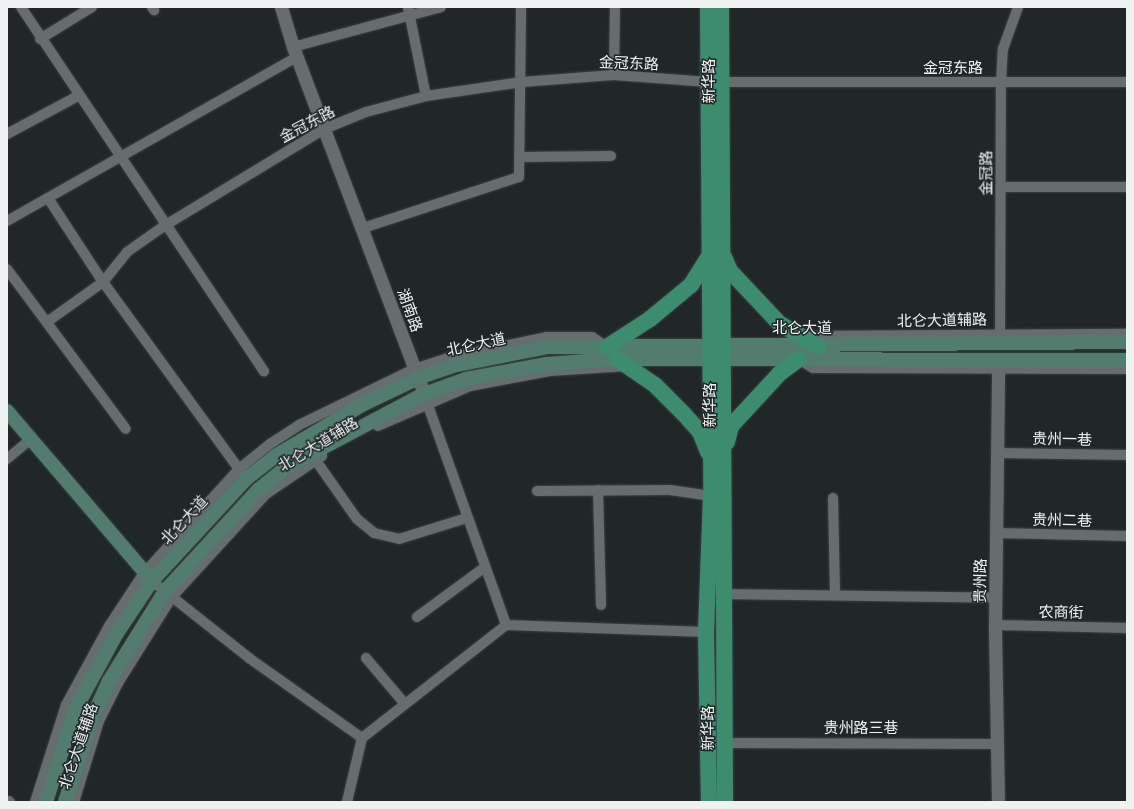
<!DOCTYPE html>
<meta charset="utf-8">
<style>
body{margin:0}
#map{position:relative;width:1134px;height:809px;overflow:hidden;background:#202727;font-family:Mulish,"Noto Sans SC",sans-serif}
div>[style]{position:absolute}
.roads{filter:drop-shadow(0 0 1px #3c4242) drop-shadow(0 0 1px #3c4242)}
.minor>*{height:10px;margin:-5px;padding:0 5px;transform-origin:5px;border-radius:5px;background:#656d6d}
.tertiary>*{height:13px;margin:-6.5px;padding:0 6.5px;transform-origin:6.5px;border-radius:6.5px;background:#656d6d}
.secondary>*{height:14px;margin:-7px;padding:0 7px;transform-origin:7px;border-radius:7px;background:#527c6e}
.primary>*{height:16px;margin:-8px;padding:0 8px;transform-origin:8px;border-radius:8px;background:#3e8c70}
span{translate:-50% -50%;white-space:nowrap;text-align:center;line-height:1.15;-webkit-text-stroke:3px #202727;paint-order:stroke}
.street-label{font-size:15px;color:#eef3f2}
.frame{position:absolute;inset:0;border:8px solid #eef3f2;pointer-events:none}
</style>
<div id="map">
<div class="roads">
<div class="minor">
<i style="left:21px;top:7px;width:438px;rotate:56.3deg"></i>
<i style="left:152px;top:7px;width:4px;rotate:56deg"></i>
<i style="left:408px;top:7px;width:91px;rotate:78.6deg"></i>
<i style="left:40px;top:39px;width:61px;rotate:-31.6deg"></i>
<i style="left:293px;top:47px;width:153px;rotate:-15.1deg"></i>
<i style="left:614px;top:75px;width:68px;rotate:-89.2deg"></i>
<i style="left:7px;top:134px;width:81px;rotate:-28.2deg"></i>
<i style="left:521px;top:157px;width:90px;rotate:-0.6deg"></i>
<i style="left:1001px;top:187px;width:126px"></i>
<i style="left:48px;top:198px;width:100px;rotate:56.8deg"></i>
<i style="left:103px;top:282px;width:238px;rotate:54deg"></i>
<i style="left:7px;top:221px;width:333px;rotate:-29.5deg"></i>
<i style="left:363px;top:228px;width:164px;rotate:-18.1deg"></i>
<i style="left:519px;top:177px;width:170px;rotate:-89.3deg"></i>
<i style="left:7px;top:269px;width:199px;rotate:53.4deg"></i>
<i style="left:47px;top:322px;width:69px;rotate:-35.5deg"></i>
<i style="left:103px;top:282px;width:38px;rotate:-51deg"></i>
<i style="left:127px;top:252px;width:45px;rotate:-35.1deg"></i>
<i style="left:164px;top:226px;width:187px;rotate:-31.2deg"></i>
<i style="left:324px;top:129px;width:45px;rotate:-22deg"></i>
<i style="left:366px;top:112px;width:62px;rotate:-14.9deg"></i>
<i style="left:426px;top:96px;width:97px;rotate:-8.3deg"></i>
<i style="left:522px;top:82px;width:92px;rotate:-4.4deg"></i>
<i style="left:614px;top:75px;width:95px;rotate:4.2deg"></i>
<i style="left:709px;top:82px;width:418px"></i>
<i style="left:805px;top:336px;width:322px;rotate:-0.4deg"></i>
<i style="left:1000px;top:339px;width:256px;rotate:-89.8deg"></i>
<i style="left:1001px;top:83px;width:34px;rotate:-87deg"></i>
<i style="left:1003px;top:49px;width:45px;rotate:-70.3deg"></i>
<i style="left:799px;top:359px;width:17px;rotate:33deg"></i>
<i style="left:813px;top:368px;width:314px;rotate:0.2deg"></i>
<i style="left:425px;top:397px;width:242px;rotate:70.4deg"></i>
<i style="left:378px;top:426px;width:100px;rotate:-23.5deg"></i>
<i style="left:470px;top:386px;width:81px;rotate:-10.6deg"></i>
<i style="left:550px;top:371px;width:78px;rotate:-3.7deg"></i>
<i style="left:997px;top:453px;width:130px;rotate:0.9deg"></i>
<i style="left:312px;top:455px;width:78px;rotate:54.9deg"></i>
<i style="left:357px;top:519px;width:22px;rotate:39deg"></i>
<i style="left:374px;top:533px;width:26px;rotate:13deg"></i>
<i style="left:399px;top:539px;width:71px;rotate:-17.2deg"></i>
<i style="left:7px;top:459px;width:30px;rotate:-40deg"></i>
<i style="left:598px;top:490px;width:115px;rotate:88.5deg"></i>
<i style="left:537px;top:491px;width:133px;rotate:-0.4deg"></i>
<i style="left:670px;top:490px;width:41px;rotate:8.3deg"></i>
<i style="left:833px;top:498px;width:97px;rotate:88.8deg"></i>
<i style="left:996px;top:533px;width:131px;rotate:1.3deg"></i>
<i style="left:152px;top:581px;width:124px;rotate:38.4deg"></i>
<i style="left:249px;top:658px;width:138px;rotate:35.3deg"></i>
<i style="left:362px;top:738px;width:66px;rotate:103.2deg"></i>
<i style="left:725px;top:594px;width:271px;rotate:0.8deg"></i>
<i style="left:417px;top:617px;width:84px;rotate:-36.3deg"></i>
<i style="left:995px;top:625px;width:132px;rotate:1.3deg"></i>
<i style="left:366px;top:658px;width:60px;rotate:49.7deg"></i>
<i style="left:362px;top:738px;width:183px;rotate:-38.1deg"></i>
<i style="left:506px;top:625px;width:200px;rotate:2deg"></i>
<i style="left:725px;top:743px;width:272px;rotate:0.2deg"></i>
<i style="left:35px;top:802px;width:102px;rotate:-72.3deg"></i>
<i style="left:66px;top:705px;width:90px;rotate:-61.4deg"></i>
<i style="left:109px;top:626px;width:64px;rotate:-56.6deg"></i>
<i style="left:144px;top:573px;width:141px;rotate:-47.6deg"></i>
<i style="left:239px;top:469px;width:40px;rotate:-39deg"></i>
<i style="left:270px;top:444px;width:35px;rotate:-33deg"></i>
<i style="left:299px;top:425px;width:128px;rotate:-26deg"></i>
<i style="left:414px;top:369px;width:40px;rotate:-18deg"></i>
<i style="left:452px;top:357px;width:96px;rotate:-12deg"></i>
<i style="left:546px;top:337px;width:46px"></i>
<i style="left:592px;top:337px;width:18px;rotate:34deg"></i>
<i style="left:74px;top:802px;width:85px;rotate:-72.8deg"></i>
<i style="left:99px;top:721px;width:42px;rotate:-63.4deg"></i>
<i style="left:118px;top:683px;width:102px;rotate:-57.9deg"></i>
<i style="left:172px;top:597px;width:139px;rotate:-47.6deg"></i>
<i style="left:266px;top:494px;width:68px;rotate:-34.2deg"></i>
</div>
<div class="tertiary">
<i style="left:281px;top:7px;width:42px;rotate:73.3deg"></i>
<i style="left:293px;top:47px;width:371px;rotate:69.3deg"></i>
<i style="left:7px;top:802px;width:1px"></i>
<i style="left:998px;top:802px;width:177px;rotate:-91deg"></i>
<i style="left:995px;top:625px;width:264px;rotate:-89.3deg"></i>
</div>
<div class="secondary">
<i style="left:7px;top:411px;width:223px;rotate:49.5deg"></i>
<i style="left:46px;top:802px;width:96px;rotate:-72.5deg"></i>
<i style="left:75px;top:710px;width:88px;rotate:-61.4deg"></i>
<i style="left:117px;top:633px;width:63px;rotate:-56.1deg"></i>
<i style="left:152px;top:581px;width:139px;rotate:-47.3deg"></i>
<i style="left:246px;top:479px;width:37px;rotate:-38deg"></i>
<i style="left:275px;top:456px;width:101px;rotate:-30.4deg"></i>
<i style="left:362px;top:405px;width:62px;rotate:-25.7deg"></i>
<i style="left:418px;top:378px;width:36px;rotate:-19deg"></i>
<i style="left:452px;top:366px;width:98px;rotate:-11.2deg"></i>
<i style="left:548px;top:347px;width:579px;rotate:-0.49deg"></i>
<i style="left:65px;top:802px;width:88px;rotate:-72.2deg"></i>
<i style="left:92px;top:718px;width:41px;rotate:-65.3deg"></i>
<i style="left:109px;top:681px;width:106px;rotate:-58.1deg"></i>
<i style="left:165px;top:591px;width:137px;rotate:-47.4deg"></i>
<i style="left:258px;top:490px;width:36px;rotate:-39deg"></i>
<i style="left:286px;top:467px;width:156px;rotate:-27.9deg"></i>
<i style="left:424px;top:394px;width:45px;rotate:-19.7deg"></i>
<i style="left:466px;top:379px;width:81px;rotate:-10.6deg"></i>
<i style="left:546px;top:364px;width:71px;rotate:-4deg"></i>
<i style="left:617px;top:359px;width:510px;rotate:0.11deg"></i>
</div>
<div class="primary">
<i style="left:708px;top:7px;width:489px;rotate:89.6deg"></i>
<i style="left:711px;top:496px;width:136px;rotate:92.1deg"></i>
<i style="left:706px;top:632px;width:170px;rotate:89deg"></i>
<i style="left:721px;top:7px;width:795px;rotate:89.71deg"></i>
<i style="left:724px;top:257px;width:15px;rotate:67deg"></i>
<i style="left:730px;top:271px;width:73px;rotate:46.7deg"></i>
<i style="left:780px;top:324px;width:44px;rotate:30.1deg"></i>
<i style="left:607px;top:347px;width:51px;rotate:-33.1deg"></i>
<i style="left:650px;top:319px;width:53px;rotate:-39.7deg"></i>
<i style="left:691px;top:285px;width:36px;rotate:-58deg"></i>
<i style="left:617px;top:359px;width:46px;rotate:34.4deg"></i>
<i style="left:655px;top:385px;width:40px;rotate:45deg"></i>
<i style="left:683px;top:413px;width:25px;rotate:48deg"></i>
<i style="left:700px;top:432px;width:22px;rotate:68deg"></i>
<i style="left:727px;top:442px;width:16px;rotate:-76deg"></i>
<i style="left:731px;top:426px;width:72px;rotate:-47.2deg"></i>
<i style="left:780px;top:373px;width:24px;rotate:-36deg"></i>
</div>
</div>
<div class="street-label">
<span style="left:629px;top:63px;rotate:2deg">金冠东路</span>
<span style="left:953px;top:68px">金冠东路</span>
<span style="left:709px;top:81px;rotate:-90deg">新华路</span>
<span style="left:307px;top:124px;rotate:-28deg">金冠东路</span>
<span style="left:986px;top:173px;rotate:-90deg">金冠路</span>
<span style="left:410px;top:310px;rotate:70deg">湖南路</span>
<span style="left:942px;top:320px;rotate:-1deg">北仑大道辅路</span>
<span style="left:802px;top:328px">北仑大道</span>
<span style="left:476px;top:344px;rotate:-12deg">北仑大道</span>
<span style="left:710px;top:405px;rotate:-90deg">新华路</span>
<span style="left:1062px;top:439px;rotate:1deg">贵州一巷</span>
<span style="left:318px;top:444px;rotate:-31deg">北仑大道辅路</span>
<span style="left:184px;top:520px;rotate:-47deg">北仑大道</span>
<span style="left:1062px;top:520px;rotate:1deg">贵州二巷</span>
<span style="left:980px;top:581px;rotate:-89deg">贵州路</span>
<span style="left:1061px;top:612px;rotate:1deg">农商街</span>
<span style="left:708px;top:728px;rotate:-90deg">新华路</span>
<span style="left:861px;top:728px">贵州路三巷</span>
<span style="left:78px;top:746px;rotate:-71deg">北仑大道辅路</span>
</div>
<div class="frame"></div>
</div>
